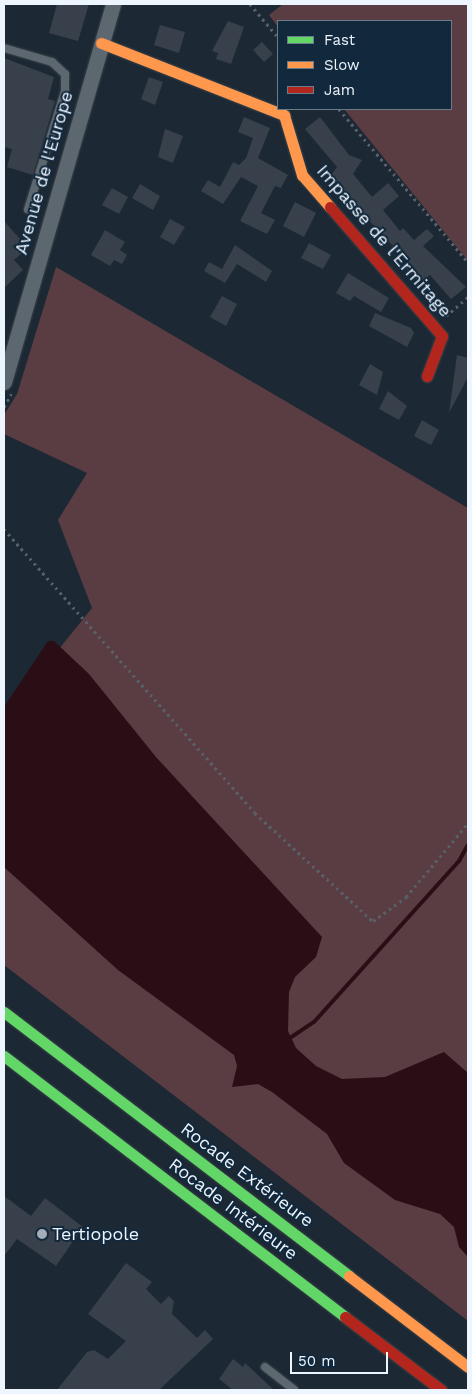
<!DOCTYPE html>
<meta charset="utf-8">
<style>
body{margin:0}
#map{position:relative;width:472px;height:1394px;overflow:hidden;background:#1c2833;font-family:"Work Sans",sans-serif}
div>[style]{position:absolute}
.green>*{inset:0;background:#593d43}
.water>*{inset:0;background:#290e16}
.stream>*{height:4px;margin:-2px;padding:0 2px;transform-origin:2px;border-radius:2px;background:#290e16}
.building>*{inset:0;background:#38414b}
.path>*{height:2.5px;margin-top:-1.25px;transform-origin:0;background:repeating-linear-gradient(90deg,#586169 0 2.5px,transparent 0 6.5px)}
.roads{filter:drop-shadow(0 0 1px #3a434b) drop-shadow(0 0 1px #3a434b)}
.lane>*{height:8px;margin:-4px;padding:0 4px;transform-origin:4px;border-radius:4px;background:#5d6770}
.street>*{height:15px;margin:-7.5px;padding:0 7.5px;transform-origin:7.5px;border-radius:7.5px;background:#5d6770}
.fast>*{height:11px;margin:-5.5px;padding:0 5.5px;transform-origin:5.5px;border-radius:5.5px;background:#63d668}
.slow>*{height:11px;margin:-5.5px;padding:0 5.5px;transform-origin:5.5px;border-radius:5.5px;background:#ff974d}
.jam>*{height:11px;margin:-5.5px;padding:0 5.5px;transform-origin:5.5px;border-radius:5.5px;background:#b3261e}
.dots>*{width:14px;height:14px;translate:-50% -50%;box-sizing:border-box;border:2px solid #12293d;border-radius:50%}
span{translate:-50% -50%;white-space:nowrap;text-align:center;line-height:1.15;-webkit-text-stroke:4px #12293d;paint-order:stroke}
.street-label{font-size:18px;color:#edf5fe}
.poi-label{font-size:18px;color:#edf5fe}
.left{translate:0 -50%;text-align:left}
.frame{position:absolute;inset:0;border:5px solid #edf5fe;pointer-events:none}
.legend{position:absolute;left:277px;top:20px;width:175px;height:90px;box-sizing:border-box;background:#12293d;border:1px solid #6a7b8a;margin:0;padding:6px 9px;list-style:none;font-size:15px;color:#edf5fe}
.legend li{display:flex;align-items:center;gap:10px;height:25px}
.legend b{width:25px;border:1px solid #6a7b8a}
.scale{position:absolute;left:290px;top:1352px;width:98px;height:22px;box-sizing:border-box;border:2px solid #edf5fe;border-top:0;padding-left:6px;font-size:15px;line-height:18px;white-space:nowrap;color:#edf5fe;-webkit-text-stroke:4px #12293d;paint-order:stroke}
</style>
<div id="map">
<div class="green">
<i style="clip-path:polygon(283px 4px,468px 4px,468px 261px,344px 109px,451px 109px,451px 21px,278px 21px,278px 27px,269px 15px)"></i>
<i style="clip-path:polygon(56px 267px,468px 508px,468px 1321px,4px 965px,4px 717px,92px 608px,58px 520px,87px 473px,4px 434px,4px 415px,17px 394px)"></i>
</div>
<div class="water">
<i style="clip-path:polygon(48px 641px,54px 641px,89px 674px,156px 757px,322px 937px,316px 957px,295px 977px,289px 992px,288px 1031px,296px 1048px,316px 1066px,342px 1079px,385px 1077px,444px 1052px,468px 1073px,468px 1257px,459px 1247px,454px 1227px,440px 1214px,395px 1200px,344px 1163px,327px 1134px,272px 1092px,258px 1084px,232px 1087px,237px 1066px,234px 1055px,118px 970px,4px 867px,4px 707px)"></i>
</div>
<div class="stream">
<i style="left:287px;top:1040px;width:32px;rotate:-34deg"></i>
<i style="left:314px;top:1022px;width:217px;rotate:-48deg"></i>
<i style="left:459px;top:861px;width:18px;rotate:-61deg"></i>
</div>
<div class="building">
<i style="clip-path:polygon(57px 4px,89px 4px,78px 41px,49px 33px)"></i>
<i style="clip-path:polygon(228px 21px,244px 27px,231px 64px,216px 59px,218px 53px,212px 51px)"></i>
<i style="clip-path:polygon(160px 25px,185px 32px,179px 53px,154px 45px)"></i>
<i style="clip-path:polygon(262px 42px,273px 54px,264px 62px,253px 50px)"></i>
<i style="clip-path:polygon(4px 58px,54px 77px,48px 99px,55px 101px,33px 175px,7px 167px,12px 149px,4px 147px)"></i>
<i style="clip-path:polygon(149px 77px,163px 82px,155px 105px,141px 99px)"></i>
<i style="clip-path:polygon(244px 117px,270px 128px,258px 158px,288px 175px,281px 188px,275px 186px,261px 213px,275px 220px,267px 234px,240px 221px,258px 186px,241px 177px,223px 204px,201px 191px,208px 180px,220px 187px,233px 162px,239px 165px,246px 158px,253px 138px,238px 132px)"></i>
<i style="clip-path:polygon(320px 117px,349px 155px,362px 160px,353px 174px,372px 197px,388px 183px,399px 196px,383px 210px,400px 231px,403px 228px,414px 240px,427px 229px,434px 236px,423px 246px,466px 287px,451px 299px,430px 275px,420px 284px,406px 268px,410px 264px,329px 178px,337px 167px,305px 129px)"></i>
<i style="clip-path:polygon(165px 129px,183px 136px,173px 163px,158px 157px)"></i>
<i style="clip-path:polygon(140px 184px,160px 196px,153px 210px,132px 198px)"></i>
<i style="clip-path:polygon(112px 188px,128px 197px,119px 214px,102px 205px)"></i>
<i style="clip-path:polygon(295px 202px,316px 213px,304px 237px,283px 226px)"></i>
<i style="clip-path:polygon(170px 219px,185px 227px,174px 245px,160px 237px)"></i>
<i style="clip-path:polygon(4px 221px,28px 248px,14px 260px,23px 270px,4px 288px)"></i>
<i style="clip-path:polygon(105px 230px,125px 242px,120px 250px,127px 255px,122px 264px,114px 260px,110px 266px,91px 255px)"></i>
<i style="clip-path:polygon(309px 243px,331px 255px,323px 269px,301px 258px)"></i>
<i style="clip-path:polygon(235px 245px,272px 271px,266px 282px,237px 264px,225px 283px,204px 271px,209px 262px,222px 269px)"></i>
<i style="clip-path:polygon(348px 273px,389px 298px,381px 312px,354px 296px,350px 301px,336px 293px)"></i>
<i style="clip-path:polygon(222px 296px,237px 304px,226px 326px,210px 317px)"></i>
<i style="clip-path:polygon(375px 313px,411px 328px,414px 333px,407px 347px,369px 326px)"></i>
<i style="clip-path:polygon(457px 355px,468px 358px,468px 377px,449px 413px)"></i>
<i style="clip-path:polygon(370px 364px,383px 372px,377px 395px,359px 385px)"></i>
<i style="clip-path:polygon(388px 391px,407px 406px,399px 420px,379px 409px)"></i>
<i style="clip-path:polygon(422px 420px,439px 430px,431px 445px,414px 436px)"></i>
<i style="clip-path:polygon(4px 1196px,31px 1216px,45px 1198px,83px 1227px,56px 1266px,17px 1239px,4px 1256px)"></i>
<i style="clip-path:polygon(126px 1263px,152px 1282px,146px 1289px,161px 1304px,169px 1296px,174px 1301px,172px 1314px,197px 1338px,205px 1330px,213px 1339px,159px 1390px,57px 1390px,87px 1352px,94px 1350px,108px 1359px,126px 1341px,88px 1314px)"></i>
<i style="clip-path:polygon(233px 1359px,243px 1367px,245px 1363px,274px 1390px,233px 1390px,219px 1379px)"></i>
</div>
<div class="path">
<i style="left:250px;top:4px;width:43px;rotate:49.7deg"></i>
<i style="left:339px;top:109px;width:200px;rotate:49.9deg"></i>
<i style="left:446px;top:316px;width:29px;rotate:-41deg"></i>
<i style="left:4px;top:407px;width:15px;rotate:-62deg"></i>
<i style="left:4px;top:529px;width:379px;rotate:48.5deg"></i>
<i style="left:255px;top:813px;width:160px;rotate:42.5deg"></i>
<i style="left:373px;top:921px;width:41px;rotate:-36deg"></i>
<i style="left:406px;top:897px;width:97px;rotate:-50deg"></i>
</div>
<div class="roads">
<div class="lane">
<i style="left:4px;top:48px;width:50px;rotate:16.3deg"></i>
<i style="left:52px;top:62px;width:18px;rotate:43deg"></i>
<i style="left:65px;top:74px;width:17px;rotate:90deg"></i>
<i style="left:65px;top:91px;width:124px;rotate:107.4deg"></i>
<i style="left:265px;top:1367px;width:37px;rotate:38deg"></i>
</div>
<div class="street">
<i style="left:4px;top:382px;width:393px;rotate:-73.9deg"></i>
</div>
<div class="fast">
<i style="left:4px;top:1012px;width:434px;rotate:37.4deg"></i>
<i style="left:4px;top:1056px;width:429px;rotate:37.4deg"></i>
</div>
<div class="slow">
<i style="left:101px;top:43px;width:197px;rotate:21.5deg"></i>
<i style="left:284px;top:115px;width:63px;rotate:73.3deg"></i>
<i style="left:302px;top:175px;width:43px;rotate:48.8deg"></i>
<i style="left:349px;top:1276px;width:150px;rotate:37.4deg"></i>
</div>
<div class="jam">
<i style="left:330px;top:207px;width:171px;rotate:49deg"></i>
<i style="left:442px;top:336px;width:43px;rotate:110.6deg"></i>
<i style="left:345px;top:1317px;width:121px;rotate:37.2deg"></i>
</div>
</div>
<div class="dots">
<i style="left:42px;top:1234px;background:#a4adb7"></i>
</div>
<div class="street-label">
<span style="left:44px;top:173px;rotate:-74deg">Avenue de l'Europe</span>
<span style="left:384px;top:241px;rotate:49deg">Impasse de l'Ermitage</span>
<span style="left:247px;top:1175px;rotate:37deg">Rocade Extérieure</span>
<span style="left:233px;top:1209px;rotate:37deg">Rocade Intérieure</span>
</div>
<div class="poi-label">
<span class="left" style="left:52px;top:1234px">Tertiopole</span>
</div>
<div class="frame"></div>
<ul class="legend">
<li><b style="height:6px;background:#63d668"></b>Fast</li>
<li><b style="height:6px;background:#ff974d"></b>Slow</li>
<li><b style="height:6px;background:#b3261e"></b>Jam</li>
</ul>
<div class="scale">50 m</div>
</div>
